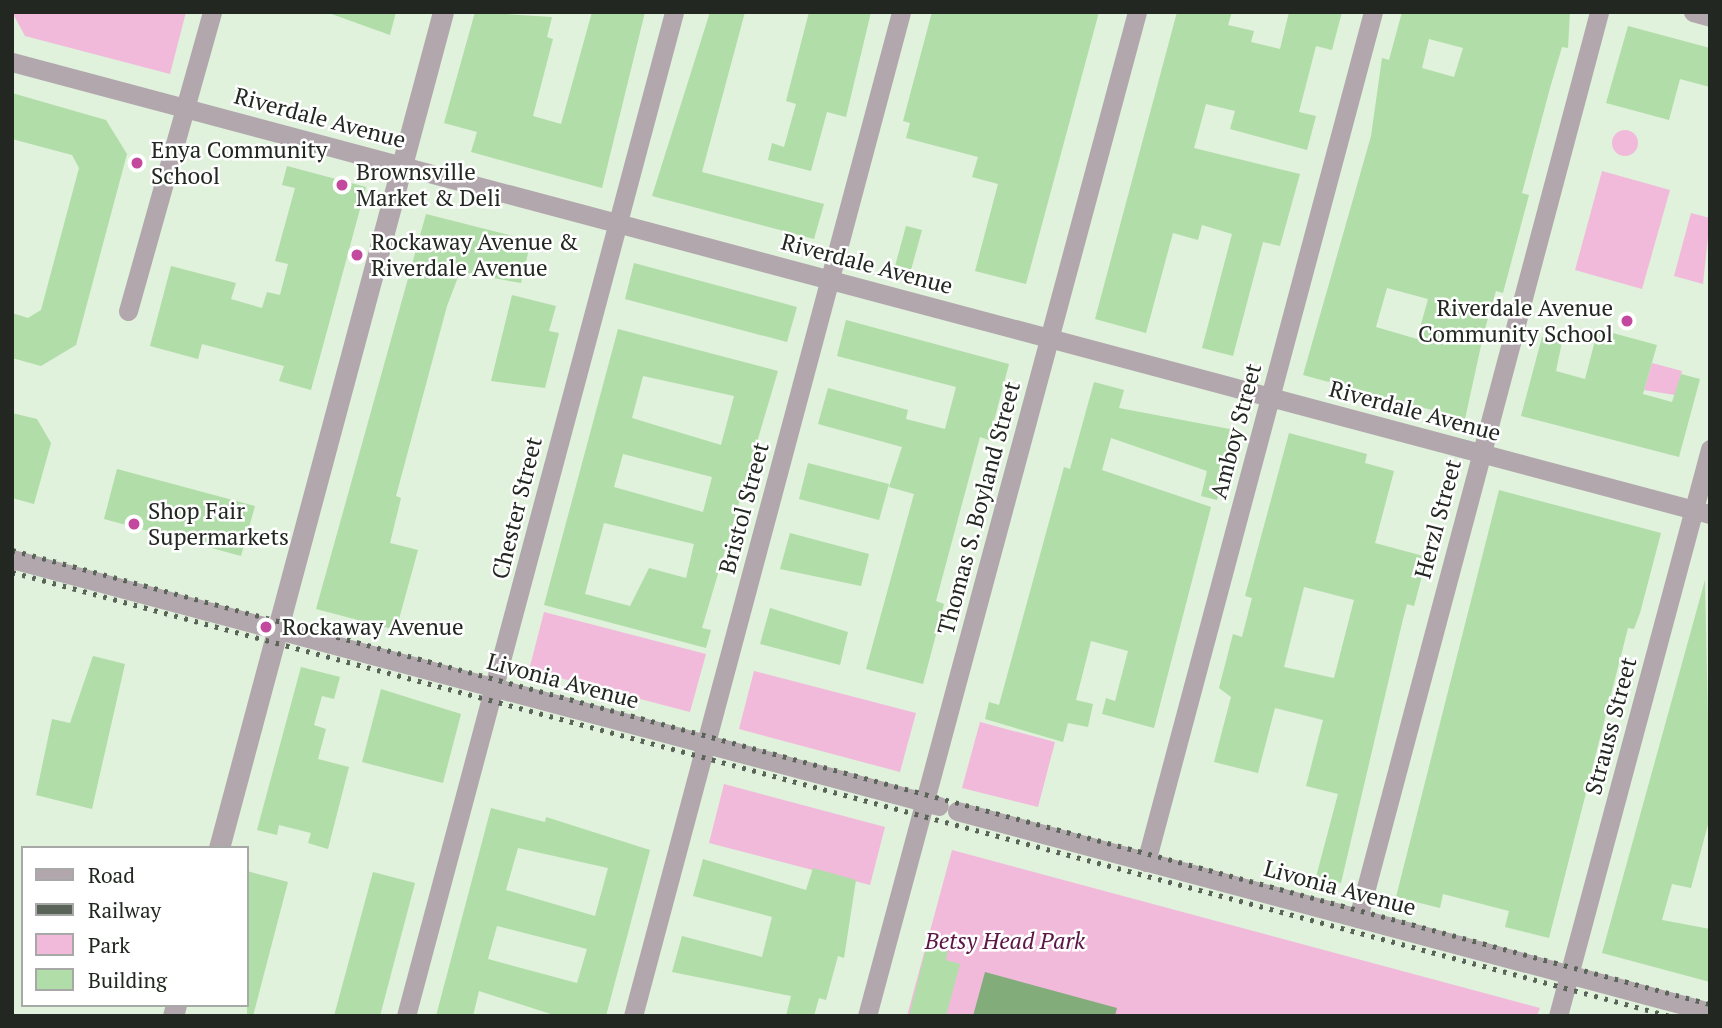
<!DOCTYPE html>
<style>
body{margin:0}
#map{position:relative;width:1722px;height:1028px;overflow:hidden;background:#e0f1dc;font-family:"PT Serif",serif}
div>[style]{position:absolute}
.green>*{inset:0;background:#f1badb}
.round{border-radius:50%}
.water>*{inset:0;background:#82ac79}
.building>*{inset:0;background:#b1dda8}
.minor>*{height:19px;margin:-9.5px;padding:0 9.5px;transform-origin:9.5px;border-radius:9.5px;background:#b1a7ad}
.tertiary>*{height:21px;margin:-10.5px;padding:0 10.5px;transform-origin:10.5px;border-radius:10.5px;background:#b1a7ad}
.rail>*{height:5px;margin-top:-2.5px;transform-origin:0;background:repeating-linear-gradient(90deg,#5b6459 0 3.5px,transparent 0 10.5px)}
.dots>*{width:19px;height:19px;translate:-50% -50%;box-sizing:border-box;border:4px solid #fff;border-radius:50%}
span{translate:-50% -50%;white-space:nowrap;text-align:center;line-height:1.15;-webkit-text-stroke:5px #fff;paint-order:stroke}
.street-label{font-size:23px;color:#222821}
.poi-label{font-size:23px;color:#222821}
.left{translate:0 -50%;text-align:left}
.right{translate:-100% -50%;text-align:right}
.park-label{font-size:23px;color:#5b1647;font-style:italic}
.frame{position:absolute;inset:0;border:14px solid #222821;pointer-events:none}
.legend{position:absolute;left:21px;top:846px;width:228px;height:161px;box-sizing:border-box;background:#fff;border:2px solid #a7a9a6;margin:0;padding:9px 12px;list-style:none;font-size:21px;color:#222821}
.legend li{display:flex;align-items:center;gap:14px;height:35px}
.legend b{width:35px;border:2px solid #a7a9a6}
</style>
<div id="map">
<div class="green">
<i style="clip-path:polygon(12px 12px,186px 12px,170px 74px,25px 36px)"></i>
<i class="round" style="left:1612px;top:130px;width:26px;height:26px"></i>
<i style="clip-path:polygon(1602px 171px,1670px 190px,1642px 289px,1575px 270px)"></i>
<i style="clip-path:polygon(1691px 213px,1710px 218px,1703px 284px,1674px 276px)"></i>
<i style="clip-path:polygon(1652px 363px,1682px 371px,1675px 395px,1644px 390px)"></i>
<i style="clip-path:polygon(544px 612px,706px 654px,690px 712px,529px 670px)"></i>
<i style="clip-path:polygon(754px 671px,916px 713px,900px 772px,739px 729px)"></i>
<i style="clip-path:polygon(980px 722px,1055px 742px,1038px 807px,962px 788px)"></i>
<i style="clip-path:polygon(724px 784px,885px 827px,870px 885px,709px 843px)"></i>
<i style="clip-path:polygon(952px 850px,1540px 1008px,1537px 1016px,907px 1016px)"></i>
</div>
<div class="water">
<i style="clip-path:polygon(985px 972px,1117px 1008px,1115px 1016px,973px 1016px)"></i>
</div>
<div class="building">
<i style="clip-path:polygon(326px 12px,396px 12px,390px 35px)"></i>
<i style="clip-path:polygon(475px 12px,552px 17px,547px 37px,553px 39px,533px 116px,561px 124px,592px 12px,645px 12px,602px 188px,471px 152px,477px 132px,444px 123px)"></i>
<i style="clip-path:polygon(710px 12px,745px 12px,702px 172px,824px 204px,814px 239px,652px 196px)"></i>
<i style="clip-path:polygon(809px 12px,871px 12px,846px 117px,827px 112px,811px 171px,768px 160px,772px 143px,784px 147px,796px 104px,786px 101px)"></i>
<i style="clip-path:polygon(932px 12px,1099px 12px,1026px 284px,975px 271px,998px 184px,972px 177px,978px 157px,906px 138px,910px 123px,903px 121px)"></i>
<i style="clip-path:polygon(1177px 12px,1232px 12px,1228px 25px,1254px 31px,1251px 42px,1280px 49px,1289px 12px,1342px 12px,1332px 50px,1316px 46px,1299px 112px,1316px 116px,1307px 150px,1230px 129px,1235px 111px,1206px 104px,1194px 148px,1300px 174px,1280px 246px,1263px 242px,1233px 356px,1202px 348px,1232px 234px,1202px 225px,1198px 240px,1173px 233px,1146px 333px,1095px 319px)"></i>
<i style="clip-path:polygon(evenodd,1402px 12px,1570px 12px,1568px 48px,1562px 47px,1550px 88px,1522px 193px,1529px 195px,1503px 293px,1496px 291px,1484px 332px,1465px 419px,1303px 375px,1371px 136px,1382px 58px,1389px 60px,1402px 12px,1429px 39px,1463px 48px,1454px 77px,1422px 68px,1429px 39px,1402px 12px,1387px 288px,1428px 299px,1417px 339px,1376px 327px,1387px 288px)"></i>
<i style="clip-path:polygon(1628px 26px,1710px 48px,1710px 87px,1680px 79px,1669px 120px,1606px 103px)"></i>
<i style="clip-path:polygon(12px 93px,106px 120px,127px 154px,76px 345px,41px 366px,12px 358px,12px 313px,28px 318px,41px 310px,79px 168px,72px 155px,12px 139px)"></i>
<i style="clip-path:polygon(287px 166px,366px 187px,311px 390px,279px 381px,284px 366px,202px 344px,198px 359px,150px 346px,171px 266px,236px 283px,231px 299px,262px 308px,267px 292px,280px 295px,288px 264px,275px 261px,295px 188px,282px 185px)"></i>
<i style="clip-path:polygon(426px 214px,513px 236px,510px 244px,529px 249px,521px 283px,460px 272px,447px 306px,396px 496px,401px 498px,390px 543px,418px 550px,396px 630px,316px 609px)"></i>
<i style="clip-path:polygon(906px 226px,922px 230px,911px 270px,895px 266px)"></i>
<i style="clip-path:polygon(634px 263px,797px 307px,787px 342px,625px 299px)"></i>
<i style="clip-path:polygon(512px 295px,556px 306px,549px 331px,559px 333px,545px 388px,491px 381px)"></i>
<i style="clip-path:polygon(846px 320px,1009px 364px,989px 440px,980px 437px,936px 601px,944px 604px,923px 684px,866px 669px,914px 494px,889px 487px,902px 447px,818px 424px,828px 388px,908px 410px,906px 419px,945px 429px,956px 387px,837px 356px)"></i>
<i style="clip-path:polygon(evenodd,618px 329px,778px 371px,702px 628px,711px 630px,706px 648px,544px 605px,618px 329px,643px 376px,734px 396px,721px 445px,632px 418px,643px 376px,618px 329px,623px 454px,712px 477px,703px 512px,614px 487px,623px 454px,618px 329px,604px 523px,694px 544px,686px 578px,649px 568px,630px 606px,585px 594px,604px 523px)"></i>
<i style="clip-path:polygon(1598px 329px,1657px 345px,1643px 394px,1672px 402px,1681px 374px,1700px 379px,1679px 457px,1521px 416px,1542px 337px,1562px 342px,1556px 371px,1585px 379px)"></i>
<i style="clip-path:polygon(1094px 382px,1124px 390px,1119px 408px,1235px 430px,1217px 500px,1201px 496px,1207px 471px,1111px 438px,1102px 470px,1211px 507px,1154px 728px,1102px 714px,1106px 698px,1115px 701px,1128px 651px,1091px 641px,1076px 700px,1093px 704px,1088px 727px,1068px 723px,1063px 742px,985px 719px,989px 702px,999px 705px,1064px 467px,1070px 469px)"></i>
<i style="clip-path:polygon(12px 413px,37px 419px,51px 443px,34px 504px,12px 498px)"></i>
<i style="clip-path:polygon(evenodd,1289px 433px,1367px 454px,1365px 463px,1394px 471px,1375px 543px,1427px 557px,1414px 606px,1407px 604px,1403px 619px,1341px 883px,1316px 877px,1338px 794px,1306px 786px,1323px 720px,1275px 708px,1258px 773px,1214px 762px,1231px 697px,1219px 688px,1233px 634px,1242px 637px,1252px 598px,1245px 596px,1289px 433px,1304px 587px,1354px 600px,1334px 678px,1284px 667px,1304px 587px)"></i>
<i style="clip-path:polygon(808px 463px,889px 484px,879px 520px,799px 499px)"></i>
<i style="clip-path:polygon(117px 469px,255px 506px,241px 556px,104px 519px)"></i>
<i style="clip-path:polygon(1499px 490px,1661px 533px,1640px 613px,1634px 629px,1628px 628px,1549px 938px,1505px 927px,1509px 911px,1443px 894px,1440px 908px,1396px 897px)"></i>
<i style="clip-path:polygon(790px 533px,869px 554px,861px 586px,780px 569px)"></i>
<i style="clip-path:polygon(1705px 580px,1710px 817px,1691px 888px,1672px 884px,1662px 920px,1710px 929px,1710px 982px,1602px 953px)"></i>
<i style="clip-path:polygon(770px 608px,848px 632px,840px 665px,760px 644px)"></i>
<i style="clip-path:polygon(93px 656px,125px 664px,92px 809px,36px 795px,52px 719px,70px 723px)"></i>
<i style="clip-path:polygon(301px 667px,340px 677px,334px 699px,322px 696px,314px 725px,326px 729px,318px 759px,349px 767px,328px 849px,308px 843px,311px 833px,279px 825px,277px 835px,257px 830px)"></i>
<i style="clip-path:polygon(381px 689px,461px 714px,443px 783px,362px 762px)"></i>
<i style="clip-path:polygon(evenodd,491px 808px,545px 822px,546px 817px,650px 850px,606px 1016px,557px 1016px,479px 991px,473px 1016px,436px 1016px,491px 808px,518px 848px,608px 868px,595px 916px,506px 890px,518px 848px,491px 808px,497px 926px,587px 949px,577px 983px,488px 959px,497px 926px)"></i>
<i style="clip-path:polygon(703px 859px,806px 890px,813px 868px,856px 880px,844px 958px,838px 956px,826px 1000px,819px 998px,814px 1016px,786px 1016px,791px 996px,672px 972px,682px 936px,762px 957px,772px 917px,693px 896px)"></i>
<i style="clip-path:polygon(247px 871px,288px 882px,253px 1016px,247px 1016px)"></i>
<i style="clip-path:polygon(373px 872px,415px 883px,380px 1016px,334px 1016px)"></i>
<i style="clip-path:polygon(927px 945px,948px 951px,946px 960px,960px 964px,946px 1016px,909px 1016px)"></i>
</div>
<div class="minor">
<i style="left:1693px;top:12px;width:18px;rotate:16deg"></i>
<i style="left:12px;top:62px;width:1757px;rotate:14.91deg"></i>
<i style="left:128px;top:311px;width:311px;rotate:-74.3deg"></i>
<i style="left:12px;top:559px;width:959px;rotate:14.92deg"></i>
<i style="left:957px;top:811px;width:779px;rotate:14.95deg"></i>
<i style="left:1146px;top:862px;width:880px;rotate:-75.05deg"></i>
<i style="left:1358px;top:918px;width:938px;rotate:-75.1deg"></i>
<i style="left:406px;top:1016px;width:1039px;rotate:-75.05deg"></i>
<i style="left:633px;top:1016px;width:1039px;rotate:-75.05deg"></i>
<i style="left:867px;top:1016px;width:1040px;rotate:-74.95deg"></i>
<i style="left:1558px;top:1016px;width:587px;rotate:-74.99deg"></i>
</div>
<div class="tertiary">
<i style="left:219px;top:848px;width:865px;rotate:-75deg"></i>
<i style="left:173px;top:1016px;width:11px;rotate:-75deg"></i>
</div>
<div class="rail">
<i style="left:12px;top:550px;width:1758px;rotate:14.97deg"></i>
<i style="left:12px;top:572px;width:1716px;rotate:14.99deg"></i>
</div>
<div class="dots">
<i style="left:137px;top:163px;background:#c2499d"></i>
<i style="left:342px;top:185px;background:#c2499d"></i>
<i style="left:357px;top:255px;background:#c2499d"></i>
<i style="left:1627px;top:321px;background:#c2499d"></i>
<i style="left:134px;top:524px;background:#c2499d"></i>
<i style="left:266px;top:627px;background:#c2499d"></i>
</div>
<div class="street-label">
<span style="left:320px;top:118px;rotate:15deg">Riverdale Avenue</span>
<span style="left:867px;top:264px;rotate:15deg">Riverdale Avenue</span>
<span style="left:1415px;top:411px;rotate:15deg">Riverdale Avenue</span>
<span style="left:1236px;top:431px;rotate:-75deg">Amboy Street</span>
<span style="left:517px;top:508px;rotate:-76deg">Chester Street</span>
<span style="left:744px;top:508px;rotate:-75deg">Bristol Street</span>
<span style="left:979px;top:508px;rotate:-75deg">Thomas S. Boyland Street</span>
<span style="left:1438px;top:519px;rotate:-75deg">Herzl Street</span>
<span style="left:563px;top:681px;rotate:15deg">Livonia Avenue</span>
<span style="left:1611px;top:726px;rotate:-75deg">Strauss Street</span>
<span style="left:1340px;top:888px;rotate:15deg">Livonia Avenue</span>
</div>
<div class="poi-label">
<span class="left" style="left:151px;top:163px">Enya Community<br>School</span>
<span class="left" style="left:356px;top:185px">Brownsville<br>Market &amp; Deli</span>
<span class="left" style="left:371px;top:255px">Rockaway Avenue &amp;<br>Riverdale Avenue</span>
<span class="right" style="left:1613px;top:321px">Riverdale Avenue<br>Community School</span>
<span class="left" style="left:148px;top:524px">Shop Fair<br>Supermarkets</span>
<span class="left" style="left:282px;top:627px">Rockaway Avenue</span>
</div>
<div class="park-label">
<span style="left:1005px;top:941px">Betsy Head Park</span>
</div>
<div class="frame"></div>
<ul class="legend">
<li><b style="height:9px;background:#b1a7ad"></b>Road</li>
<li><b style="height:9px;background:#5b6459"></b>Railway</li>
<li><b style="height:19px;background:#f1badb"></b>Park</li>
<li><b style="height:19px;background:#b1dda8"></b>Building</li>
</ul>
</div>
